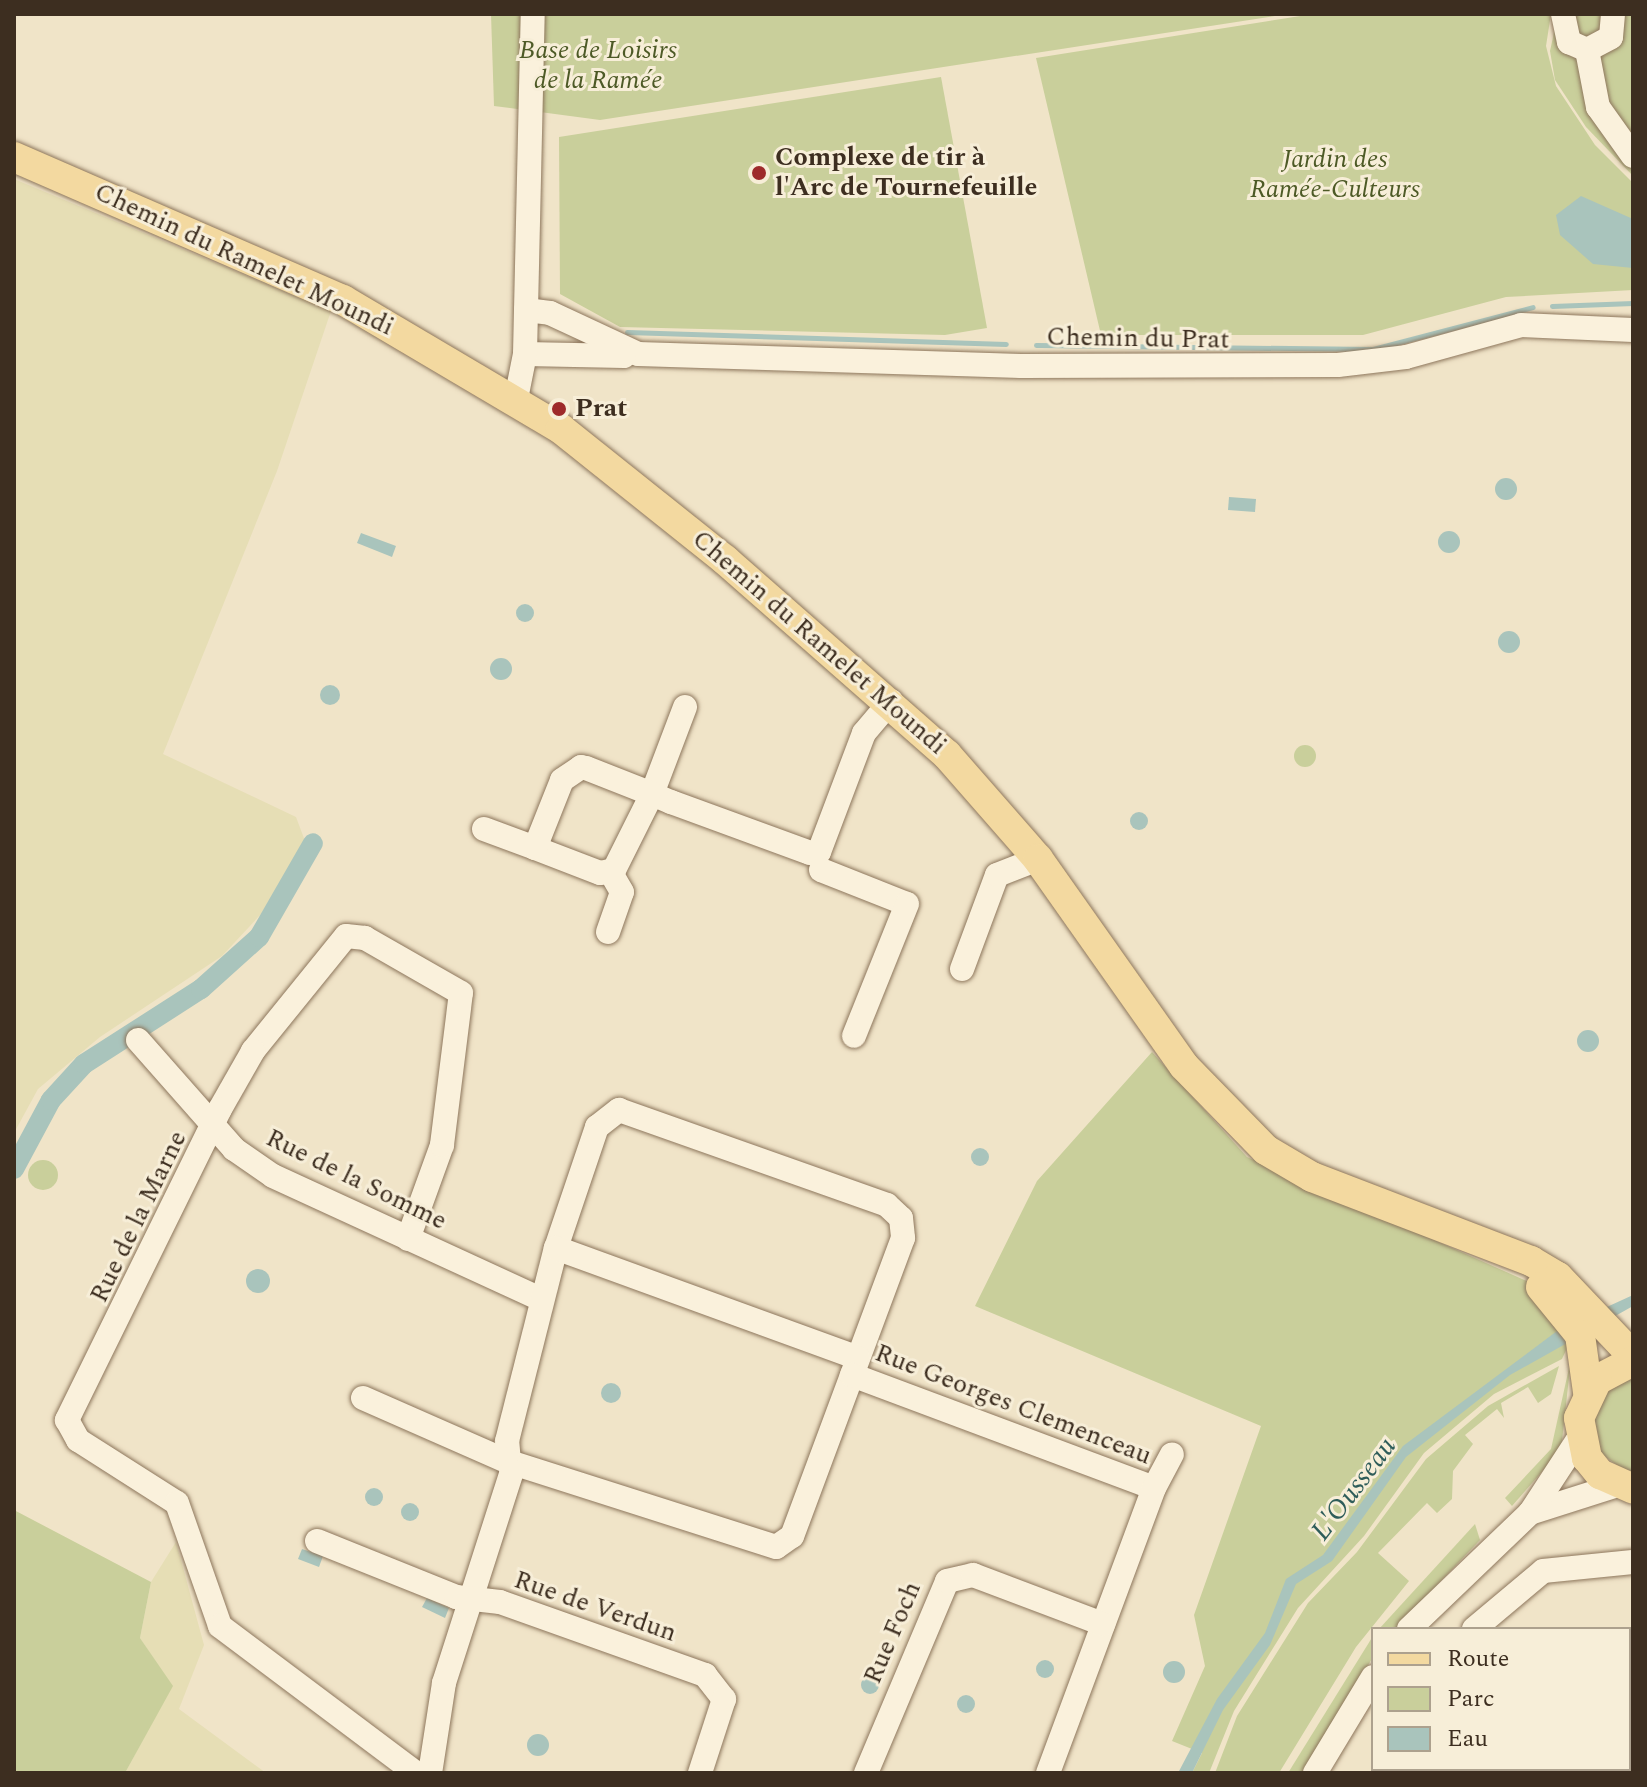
<!DOCTYPE html>
<meta charset="utf-8">
<style>
body{margin:0}
#map{position:relative;width:1647px;height:1787px;overflow:hidden;background:#f0e4c8;font-family:Spectral,serif}
div>[style]{position:absolute}
.farmland>*{inset:0;background:#e6deb5}
.green>*{inset:0;background:#c9cf9b}
.round{border-radius:50%}
.water>*{inset:0;background:#a9c4bc}
.stream>*{height:5px;margin:-2.5px;padding:0 2.5px;transform-origin:2.5px;border-radius:2.5px;background:#a9c4bc}
.canal>*{height:20px;margin:-10px;padding:0 10px;transform-origin:10px;border-radius:10px;background:#a9c4bc}
.roads{filter:drop-shadow(0 0 2px #8d765c) drop-shadow(0 0 2px #8d765c)}
.minor>*{height:24px;margin:-12px;padding:0 12px;transform-origin:12px;border-radius:12px;background:#faf1dc}
.major>*{height:30px;margin:-15px;padding:0 15px;transform-origin:15px;border-radius:15px;background:#f3d9a0}
.dots>*{width:22px;height:22px;translate:-50% -50%;box-sizing:border-box;border:4px solid #f7eed8;border-radius:50%}
span{translate:-50% -50%;white-space:nowrap;text-align:center;line-height:1.15;-webkit-text-stroke:6px #f7eed8;paint-order:stroke}
.park-label{font-size:26px;color:#4d5a26;font-style:italic}
.poi-label{font-size:26px;color:#3d2e20;font-weight:700}
.left{translate:0 -50%;text-align:left}
.street-label{font-size:26px;color:#3d2e20}
.water-label{font-size:28px;color:#2f5d5a;font-style:italic}
.frame{position:absolute;inset:0;border:16px solid #3d2e20;pointer-events:none}
.legend{position:absolute;left:1371px;top:1627px;width:260px;height:144px;box-sizing:border-box;background:#f7eed8;border:2px solid #ada18e;margin:0;padding:10px 14px;list-style:none;font-size:24px;color:#3d2e20}
.legend li{display:flex;align-items:center;gap:16px;height:40px}
.legend b{width:40px;border:2px solid #ada18e}
</style>
<div id="map">
<div class="farmland">
<i style="clip-path:polygon(14px 179px,331px 311px,277px 471px,163px 754px,296px 817px,305px 841px,261px 914px,222px 956px,100px 1037px,38px 1089px,14px 1133px)"></i>
<i style="clip-path:polygon(176px 1542px,204px 1645px,179px 1709px,266px 1773px,125px 1773px,172px 1686px,140px 1638px,151px 1582px)"></i>
</div>
<div class="green">
<i style="clip-path:polygon(491px 14px,1288px 14px,600px 120px,494px 106px)"></i>
<i style="clip-path:polygon(1313px 14px,1551px 14px,1546px 46px,1556px 86px,1595px 145px,1633px 183px,1633px 290px,1506px 297px,1363px 335px,1101px 335px,1036px 58px)"></i>
<i style="clip-path:polygon(1558px 14px,1633px 14px,1633px 176px,1586px 127px,1555px 80px,1550px 51px)"></i>
<i style="clip-path:polygon(941px 77px,987px 328px,945px 335px,620px 327px,560px 294px,559px 137px)"></i>
<i class="round" style="left:1294px;top:745px;width:22px;height:22px"></i>
<i style="clip-path:polygon(1152px 1052px,1247px 1157px,1556px 1294px,1568px 1346px,1562px 1359px,1494px 1394px,1424px 1453px,1364px 1536px,1298px 1608px,1234px 1711px,1209px 1773px,1192px 1773px,1202px 1753px,1172px 1741px,1205px 1666px,1194px 1615px,1261px 1426px,975px 1306px,1037px 1181px)"></i>
<i class="round" style="left:28px;top:1160px;width:30px;height:30px"></i>
<i style="clip-path:polygon(1571px 1359px,1561px 1450px,1512px 1506px,1505px 1498px,1551px 1449px)"></i>
<i style="clip-path:polygon(1559px 1366px,1551px 1394px,1538px 1403px,1528px 1387px,1501px 1403px,1504px 1418px,1497px 1409px,1465px 1435px,1473px 1444px,1453px 1471px,1452px 1499px,1437px 1513px,1427px 1503px,1378px 1553px,1409px 1581px,1356px 1647px,1279px 1773px,1215px 1773px,1237px 1716px,1308px 1603px,1357px 1552px,1426px 1459px,1488px 1406px)"></i>
<i style="clip-path:polygon(1633px 1372px,1633px 1477px,1595px 1449px,1594px 1402px)"></i>
<i style="clip-path:polygon(14px 1510px,151px 1582px,140px 1638px,173px 1686px,125px 1773px,14px 1773px)"></i>
<i style="clip-path:polygon(1475px 1524px,1480px 1540px,1395px 1629px,1379px 1629px)"></i>
<i style="clip-path:polygon(1373px 1636px,1373px 1657px,1304px 1773px,1288px 1773px)"></i>
</div>
<div class="water">
<i style="clip-path:polygon(1581px 196px,1633px 219px,1633px 268px,1593px 264px,1560px 235px,1556px 215px)"></i>
<i class="round" style="left:1495px;top:478px;width:22px;height:22px"></i>
<i style="clip-path:polygon(1229px 497px,1256px 499px,1255px 512px,1228px 510px)"></i>
<i class="round" style="left:1438px;top:531px;width:22px;height:22px"></i>
<i style="clip-path:polygon(361px 533px,396px 546px,392px 557px,357px 543px)"></i>
<i class="round" style="left:516px;top:604px;width:18px;height:18px"></i>
<i class="round" style="left:1498px;top:631px;width:22px;height:22px"></i>
<i class="round" style="left:490px;top:658px;width:22px;height:22px"></i>
<i class="round" style="left:320px;top:685px;width:20px;height:20px"></i>
<i class="round" style="left:1130px;top:812px;width:18px;height:18px"></i>
<i class="round" style="left:1577px;top:1030px;width:22px;height:22px"></i>
<i class="round" style="left:971px;top:1148px;width:18px;height:18px"></i>
<i class="round" style="left:246px;top:1269px;width:24px;height:24px"></i>
<i style="clip-path:polygon(1633px 1295px,1633px 1306px,1510px 1375px,1406px 1457px,1332px 1561px,1296px 1584px,1270px 1645px,1223px 1710px,1192px 1773px,1178px 1773px,1217px 1699px,1265px 1633px,1286px 1579px,1323px 1555px,1403px 1446px,1561px 1328px)"></i>
<i class="round" style="left:601px;top:1383px;width:20px;height:20px"></i>
<i class="round" style="left:365px;top:1488px;width:18px;height:18px"></i>
<i class="round" style="left:401px;top:1503px;width:18px;height:18px"></i>
<i style="clip-path:polygon(302px 1549px,323px 1556px,319px 1567px,298px 1559px)"></i>
<i style="clip-path:polygon(427px 1598px,449px 1608px,445px 1618px,422px 1607px)"></i>
<i class="round" style="left:1036px;top:1660px;width:18px;height:18px"></i>
<i class="round" style="left:1163px;top:1661px;width:22px;height:22px"></i>
<i class="round" style="left:861px;top:1676px;width:18px;height:18px"></i>
<i class="round" style="left:957px;top:1695px;width:18px;height:18px"></i>
<i class="round" style="left:527px;top:1734px;width:22px;height:22px"></i>
</div>
<div class="stream">
<i style="left:1552px;top:306px;width:81px;rotate:-2.1deg"></i>
<i style="left:627px;top:332px;width:379px;rotate:1.8deg"></i>
<i style="left:1036px;top:345px;width:337px;rotate:0.7deg"></i>
<i style="left:1373px;top:349px;width:165px;rotate:-14.7deg"></i>
</div>
<div class="canal">
<i style="left:14px;top:1169px;width:78px;rotate:-61.8deg"></i>
<i style="left:51px;top:1100px;width:49px;rotate:-47.5deg"></i>
<i style="left:84px;top:1064px;width:139px;rotate:-32.7deg"></i>
<i style="left:201px;top:989px;width:78px;rotate:-41.9deg"></i>
<i style="left:259px;top:937px;width:108px;rotate:-60.1deg"></i>
</div>
<div class="roads">
<div class="minor">
<i style="left:1563px;top:14px;width:29px;rotate:78deg"></i>
<i style="left:1569px;top:42px;width:20px;rotate:24deg"></i>
<i style="left:1587px;top:50px;width:27px;rotate:-28deg"></i>
<i style="left:1611px;top:37px;width:23px;rotate:-85deg"></i>
<i style="left:1587px;top:50px;width:58px;rotate:79.1deg"></i>
<i style="left:1598px;top:107px;width:60px;rotate:54.5deg"></i>
<i style="left:526px;top:310px;width:24px;rotate:7deg"></i>
<i style="left:550px;top:313px;width:97px;rotate:25deg"></i>
<i style="left:638px;top:354px;width:383px;rotate:1.8deg"></i>
<i style="left:1021px;top:366px;width:317px;rotate:-0.2deg"></i>
<i style="left:1338px;top:365px;width:68px;rotate:-6.7deg"></i>
<i style="left:1406px;top:357px;width:119px;rotate:-15.5deg"></i>
<i style="left:1521px;top:325px;width:112px;rotate:2.6deg"></i>
<i style="left:525px;top:354px;width:99px;rotate:1.2deg"></i>
<i style="left:516px;top:399px;width:46px;rotate:-78.7deg"></i>
<i style="left:525px;top:354px;width:340px;rotate:-88.7deg"></i>
<i style="left:685px;top:707px;width:93px;rotate:110.8deg"></i>
<i style="left:652px;top:794px;width:85px;rotate:116.6deg"></i>
<i style="left:614px;top:870px;width:14px;rotate:168deg"></i>
<i style="left:600px;top:873px;width:70px;rotate:-159deg"></i>
<i style="left:535px;top:848px;width:73px;rotate:-68.3deg"></i>
<i style="left:562px;top:780px;width:23px;rotate:-34deg"></i>
<i style="left:581px;top:767px;width:5px;rotate:11deg"></i>
<i style="left:586px;top:768px;width:71px;rotate:21.5deg"></i>
<i style="left:652px;top:794px;width:21px;rotate:23deg"></i>
<i style="left:671px;top:802px;width:148px;rotate:20.1deg"></i>
<i style="left:810px;top:853px;width:9px;rotate:-6deg"></i>
<i style="left:819px;top:852px;width:127px;rotate:-69.3deg"></i>
<i style="left:864px;top:733px;width:42px;rotate:-49.8deg"></i>
<i style="left:484px;top:829px;width:54px;rotate:20.4deg"></i>
<i style="left:821px;top:870px;width:92px;rotate:21.6deg"></i>
<i style="left:907px;top:904px;width:142px;rotate:111.9deg"></i>
<i style="left:608px;top:932px;width:42px;rotate:-70.7deg"></i>
<i style="left:622px;top:892px;width:22px;rotate:-120deg"></i>
<i style="left:962px;top:969px;width:100px;rotate:-69.6deg"></i>
<i style="left:997px;top:875px;width:44px;rotate:-21.3deg"></i>
<i style="left:138px;top:1040px;width:145px;rotate:48.6deg"></i>
<i style="left:234px;top:1149px;width:47px;rotate:34.7deg"></i>
<i style="left:273px;top:1176px;width:296px;rotate:24.7deg"></i>
<i style="left:619px;top:1110px;width:284px;rotate:19.5deg"></i>
<i style="left:887px;top:1205px;width:19px;rotate:43deg"></i>
<i style="left:901px;top:1218px;width:20px;rotate:84deg"></i>
<i style="left:903px;top:1238px;width:318px;rotate:110.4deg"></i>
<i style="left:792px;top:1536px;width:19px;rotate:145deg"></i>
<i style="left:776px;top:1547px;width:280px;rotate:-162.3deg"></i>
<i style="left:509px;top:1462px;width:21px;rotate:-95deg"></i>
<i style="left:507px;top:1441px;width:199px;rotate:-75.8deg"></i>
<i style="left:556px;top:1248px;width:128px;rotate:-71.3deg"></i>
<i style="left:597px;top:1127px;width:28px;rotate:-38deg"></i>
<i style="left:408px;top:1239px;width:100px;rotate:-70.1deg"></i>
<i style="left:442px;top:1145px;width:153px;rotate:-82.9deg"></i>
<i style="left:461px;top:993px;width:111px;rotate:-150.2deg"></i>
<i style="left:365px;top:938px;width:19px;rotate:-174deg"></i>
<i style="left:346px;top:936px;width:148px;rotate:129deg"></i>
<i style="left:253px;top:1051px;width:67px;rotate:119.6deg"></i>
<i style="left:220px;top:1109px;width:347px;rotate:116.2deg"></i>
<i style="left:67px;top:1420px;width:23px;rotate:61deg"></i>
<i style="left:78px;top:1440px;width:117px;rotate:32.5deg"></i>
<i style="left:177px;top:1503px;width:130px;rotate:70.7deg"></i>
<i style="left:220px;top:1626px;width:245px;rotate:36.9deg"></i>
<i style="left:556px;top:1248px;width:321px;rotate:20deg"></i>
<i style="left:852px;top:1375px;width:322px;rotate:20.5deg"></i>
<i style="left:1154px;top:1488px;width:304px;rotate:110.4deg"></i>
<i style="left:363px;top:1398px;width:159px;rotate:23.7deg"></i>
<i style="left:509px;top:1462px;width:9px;rotate:72deg"></i>
<i style="left:512px;top:1471px;width:223px;rotate:107.8deg"></i>
<i style="left:444px;top:1683px;width:91px;rotate:98.8deg"></i>
<i style="left:1154px;top:1488px;width:38px;rotate:-62deg"></i>
<i style="left:1530px;top:1513px;width:92px;rotate:-17.7deg"></i>
<i style="left:317px;top:1541px;width:150px;rotate:21.9deg"></i>
<i style="left:456px;top:1597px;width:44px;rotate:6.5deg"></i>
<i style="left:500px;top:1602px;width:218px;rotate:19.6deg"></i>
<i style="left:705px;top:1675px;width:31px;rotate:52deg"></i>
<i style="left:724px;top:1699px;width:78px;rotate:108deg"></i>
<i style="left:1409px;top:1629px;width:168px;rotate:-43.8deg"></i>
<i style="left:1530px;top:1513px;width:90px;rotate:-56.8deg"></i>
<i style="left:1474px;top:1629px;width:90px;rotate:-40deg"></i>
<i style="left:1543px;top:1571px;width:90px;rotate:-5.7deg"></i>
<i style="left:1432px;top:1769px;width:5px;rotate:53deg"></i>
<i style="left:866px;top:1773px;width:208px;rotate:-67.1deg"></i>
<i style="left:947px;top:1581px;width:27px;rotate:-13deg"></i>
<i style="left:973px;top:1575px;width:139px;rotate:20.7deg"></i>
<i style="left:1315px;top:1773px;width:112px;rotate:-58.9deg"></i>
</div>
<div class="major">
<i style="left:14px;top:157px;width:359px;rotate:23.5deg"></i>
<i style="left:343px;top:300px;width:253px;rotate:30.6deg"></i>
<i style="left:561px;top:429px;width:210px;rotate:38.6deg"></i>
<i style="left:725px;top:560px;width:295px;rotate:41.3deg"></i>
<i style="left:947px;top:755px;width:138px;rotate:48.8deg"></i>
<i style="left:1038px;top:859px;width:253px;rotate:54.8deg"></i>
<i style="left:1184px;top:1066px;width:117px;rotate:45.7deg"></i>
<i style="left:1266px;top:1150px;width:53px;rotate:30.4deg"></i>
<i style="left:1312px;top:1177px;width:235px;rotate:21deg"></i>
<i style="left:1531px;top:1261px;width:31px;rotate:31deg"></i>
<i style="left:1558px;top:1277px;width:109px;rotate:46.5deg"></i>
<i style="left:1541px;top:1287px;width:62px;rotate:50.9deg"></i>
<i style="left:1580px;top:1335px;width:58px;rotate:82deg"></i>
<i style="left:1633px;top:1361px;width:41px;rotate:152.2deg"></i>
<i style="left:1597px;top:1380px;width:42px;rotate:115.3deg"></i>
<i style="left:1579px;top:1418px;width:41px;rotate:78.7deg"></i>
<i style="left:1587px;top:1458px;width:21px;rotate:51deg"></i>
<i style="left:1600px;top:1474px;width:36px;rotate:24deg"></i>
</div>
</div>
<div class="dots">
<i style="left:759px;top:173px;background:#9e2a2b"></i>
<i style="left:559px;top:409px;background:#9e2a2b"></i>
</div>
<div class="park-label">
<span style="left:598px;top:66px">Base de Loisirs<br>de la Ramée</span>
<span style="left:1335px;top:175px">Jardin des<br>Ramée-Culteurs</span>
</div>
<div class="poi-label">
<span class="left" style="left:775px;top:173px">Complexe de tir à<br>l'Arc de Tournefeuille</span>
<span class="left" style="left:575px;top:409px">Prat</span>
</div>
<div class="street-label">
<span style="left:244px;top:260px;rotate:25deg">Chemin du Ramelet Moundi</span>
<span style="left:1138px;top:339px;rotate:1deg">Chemin du Prat</span>
<span style="left:819px;top:643px;rotate:41deg">Chemin du Ramelet Moundi</span>
<span style="left:356px;top:1180px;rotate:26deg">Rue de la Somme</span>
<span style="left:139px;top:1217px;rotate:-64deg">Rue de la Marne</span>
<span style="left:1013px;top:1405px;rotate:21deg">Rue Georges Clemenceau</span>
<span style="left:595px;top:1607px;rotate:19deg">Rue de Verdun</span>
<span style="left:893px;top:1633px;rotate:-67deg">Rue Foch</span>
</div>
<div class="water-label">
<span style="left:1354px;top:1489px;rotate:-53deg">L'Ousseau</span>
</div>
<div class="frame"></div>
<ul class="legend">
<li><b style="height:10px;background:#f3d9a0"></b>Route</li>
<li><b style="height:22px;background:#c9cf9b"></b>Parc</li>
<li><b style="height:22px;background:#a9c4bc"></b>Eau</li>
</ul>
</div>
